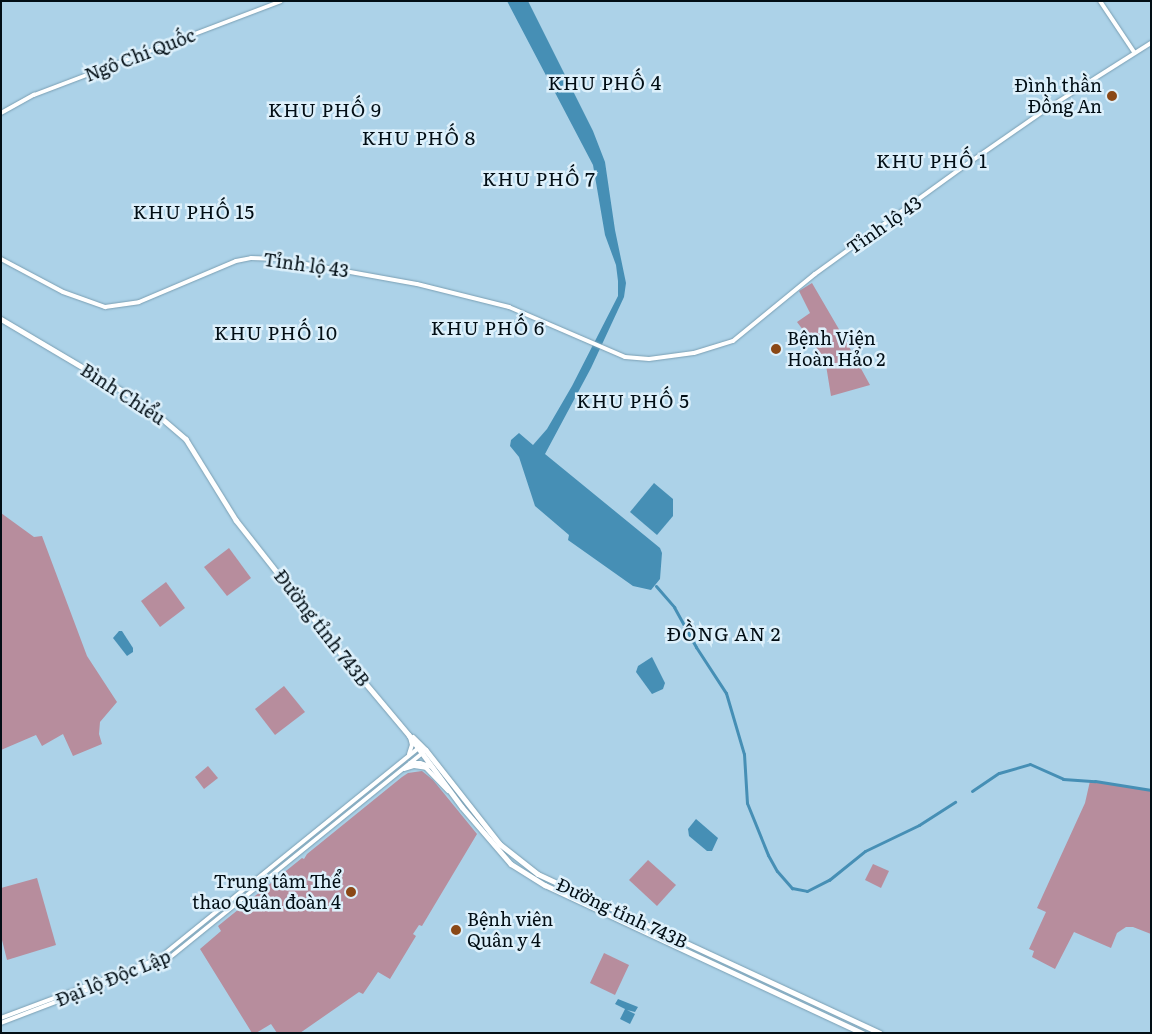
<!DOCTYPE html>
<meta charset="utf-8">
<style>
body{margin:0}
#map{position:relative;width:1152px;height:1034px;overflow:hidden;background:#acd2e8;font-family:Literata,serif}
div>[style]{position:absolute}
.green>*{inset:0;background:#b78d9d}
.water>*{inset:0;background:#468fb5}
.canal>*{height:3px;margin:-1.5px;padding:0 1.5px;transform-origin:1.5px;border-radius:1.5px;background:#468fb5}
.roads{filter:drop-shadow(0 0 1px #7a9fb3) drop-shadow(0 0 1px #7a9fb3)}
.secondary>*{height:4px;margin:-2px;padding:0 2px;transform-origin:2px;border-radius:2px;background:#fff}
.primary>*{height:4.5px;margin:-2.25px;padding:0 2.25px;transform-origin:2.25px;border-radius:2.25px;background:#fff}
.dots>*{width:14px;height:14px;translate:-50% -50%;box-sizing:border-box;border:2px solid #ddf0fb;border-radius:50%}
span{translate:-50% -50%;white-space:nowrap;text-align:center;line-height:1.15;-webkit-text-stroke:5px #ddf0fb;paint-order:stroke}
.street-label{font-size:18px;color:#020e15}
.poi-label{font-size:18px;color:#020e15}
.right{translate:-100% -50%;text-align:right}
.left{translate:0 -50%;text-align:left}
.neighbourhood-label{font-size:19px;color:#020e15;letter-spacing:1px}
.frame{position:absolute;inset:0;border:2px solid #020e15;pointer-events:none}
</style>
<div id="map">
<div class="green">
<i style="clip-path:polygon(812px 283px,847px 343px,870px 385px,831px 396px,825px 359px,797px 322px,810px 313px,799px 291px)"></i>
<i style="clip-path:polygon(1px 513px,34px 537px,42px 536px,87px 656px,117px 702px,100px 722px,99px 734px,102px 744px,73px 756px,63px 734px,42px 746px,36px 735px,1px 750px)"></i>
<i style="clip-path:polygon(229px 548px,251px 578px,227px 596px,204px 567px)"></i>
<i style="clip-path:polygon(166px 582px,185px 608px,160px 627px,141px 601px)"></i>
<i style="clip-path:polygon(284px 686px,305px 712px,275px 735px,255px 709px)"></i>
<i style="clip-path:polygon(208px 766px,218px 778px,204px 789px,195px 777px)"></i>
<i style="clip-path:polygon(422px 771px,433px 780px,477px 834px,422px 926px,419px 925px,413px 934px,416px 936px,390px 979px,378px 972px,363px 994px,359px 992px,300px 1033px,277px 1033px,271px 1024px,256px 1033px,252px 1033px,200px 949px,221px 931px,218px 926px,302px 858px,304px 859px,307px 854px,402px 777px,408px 773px)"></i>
<i style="clip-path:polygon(1090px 781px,1151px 791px,1151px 934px,1133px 927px,1126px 927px,1117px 933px,1111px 948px,1074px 932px,1055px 969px,1032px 957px,1034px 951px,1029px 949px,1046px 912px,1037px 908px,1085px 803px)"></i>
<i style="clip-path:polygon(648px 860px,676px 885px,657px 906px,629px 880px)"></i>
<i style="clip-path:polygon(873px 864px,889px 871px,881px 888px,865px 880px)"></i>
<i style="clip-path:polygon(37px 878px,56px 945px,7px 960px,1px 936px,1px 888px)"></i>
<i style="clip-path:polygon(604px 953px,629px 965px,615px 995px,590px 983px)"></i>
</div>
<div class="water">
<i style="clip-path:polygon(507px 1px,528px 1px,593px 131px,605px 162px,615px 230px,626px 283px,624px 297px,591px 368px,545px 454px,660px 548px,662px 553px,660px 579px,651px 590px,633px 586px,568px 540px,569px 535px,535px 506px,519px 457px,510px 446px,511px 440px,519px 433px,533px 445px,547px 429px,572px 386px,618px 296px,618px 281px,616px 265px,605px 235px,593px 165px)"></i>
<i style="clip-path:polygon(654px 483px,673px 499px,673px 516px,657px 535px,630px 512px)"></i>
<i style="clip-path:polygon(119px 631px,122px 631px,133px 648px,133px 652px,127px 656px,113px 638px)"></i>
<i style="clip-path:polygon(652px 657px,665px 683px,663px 689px,652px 694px,636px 672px,638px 666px)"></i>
<i style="clip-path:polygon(696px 819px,718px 838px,712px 851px,707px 851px,689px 836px,688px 829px)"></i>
<i style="clip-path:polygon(618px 999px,638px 1007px,635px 1012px,627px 1010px,635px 1014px,630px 1024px,620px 1019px,625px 1009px,615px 1004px)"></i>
</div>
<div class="canal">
<i style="left:656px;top:586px;width:28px;rotate:49deg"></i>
<i style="left:674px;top:607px;width:46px;rotate:61.2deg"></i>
<i style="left:696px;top:647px;width:55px;rotate:56.9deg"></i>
<i style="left:726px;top:693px;width:64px;rotate:73.6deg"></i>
<i style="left:744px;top:754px;width:49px;rotate:86.5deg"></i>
<i style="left:747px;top:803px;width:56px;rotate:68deg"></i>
<i style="left:768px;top:855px;width:18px;rotate:61deg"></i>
<i style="left:777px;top:871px;width:23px;rotate:49deg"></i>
<i style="left:792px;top:888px;width:15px;rotate:11deg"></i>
<i style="left:807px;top:891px;width:25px;rotate:-27deg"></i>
<i style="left:829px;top:880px;width:46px;rotate:-38.9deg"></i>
<i style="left:865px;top:851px;width:60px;rotate:-25.7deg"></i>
<i style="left:919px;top:825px;width:43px;rotate:-32.6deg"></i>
<i style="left:972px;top:791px;width:32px;rotate:-34deg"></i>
<i style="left:999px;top:773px;width:32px;rotate:-16deg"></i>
<i style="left:1030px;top:764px;width:36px;rotate:24deg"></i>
<i style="left:1063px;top:779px;width:32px;rotate:4deg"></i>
<i style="left:1095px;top:781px;width:57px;rotate:9.1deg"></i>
</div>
<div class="roads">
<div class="secondary">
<i style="left:1100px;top:1px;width:61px;rotate:56.3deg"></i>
<i style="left:1px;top:113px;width:38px;rotate:-29deg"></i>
<i style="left:34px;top:95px;width:264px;rotate:-20.8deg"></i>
<i style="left:1px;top:259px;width:70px;rotate:28deg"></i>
<i style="left:63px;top:292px;width:45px;rotate:19.7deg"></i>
<i style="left:105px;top:307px;width:34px;rotate:-8deg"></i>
<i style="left:139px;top:302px;width:105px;rotate:-22.9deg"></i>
<i style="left:236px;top:261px;width:15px;rotate:-11deg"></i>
<i style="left:251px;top:258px;width:27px;rotate:2deg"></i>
<i style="left:278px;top:259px;width:141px;rotate:10.2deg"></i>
<i style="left:417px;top:284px;width:95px;rotate:14deg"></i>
<i style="left:509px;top:307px;width:126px;rotate:23.3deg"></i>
<i style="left:625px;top:357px;width:24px;rotate:5deg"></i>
<i style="left:649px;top:359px;width:45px;rotate:-7.6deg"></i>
<i style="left:694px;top:353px;width:41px;rotate:-17.1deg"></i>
<i style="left:733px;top:341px;width:106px;rotate:-39.3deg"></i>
<i style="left:815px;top:274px;width:179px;rotate:-35.9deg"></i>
<i style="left:960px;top:169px;width:107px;rotate:-34.7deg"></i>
<i style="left:1048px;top:108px;width:122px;rotate:-32.3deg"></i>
<i style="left:409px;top:754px;width:9px;rotate:-72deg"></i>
<i style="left:412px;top:745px;width:8px;rotate:-104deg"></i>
<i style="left:410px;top:763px;width:10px"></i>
<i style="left:420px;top:763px;width:13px;rotate:18deg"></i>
<i style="left:404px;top:769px;width:10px;rotate:-17deg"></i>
<i style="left:414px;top:766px;width:12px;rotate:9deg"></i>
<i style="left:426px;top:768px;width:32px;rotate:46deg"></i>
<i style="left:1px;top:1018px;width:168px;rotate:-20.6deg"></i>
<i style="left:158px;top:959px;width:337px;rotate:-39deg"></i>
<i style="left:1px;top:1023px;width:179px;rotate:-21deg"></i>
<i style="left:168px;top:959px;width:329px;rotate:-39deg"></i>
</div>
<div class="primary">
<i style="left:1px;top:319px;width:167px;rotate:30.6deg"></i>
<i style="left:145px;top:404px;width:54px;rotate:40.5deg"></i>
<i style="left:186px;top:439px;width:95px;rotate:58.3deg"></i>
<i style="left:236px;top:520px;width:179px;rotate:51.8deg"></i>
<i style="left:347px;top:661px;width:97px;rotate:50deg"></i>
<i style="left:409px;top:735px;width:89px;rotate:53.6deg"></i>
<i style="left:462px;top:807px;width:75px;rotate:49.3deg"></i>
<i style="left:511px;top:864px;width:40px;rotate:32deg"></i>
<i style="left:545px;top:885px;width:351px;rotate:25deg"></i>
<i style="left:413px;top:737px;width:18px;rotate:45deg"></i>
<i style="left:426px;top:750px;width:120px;rotate:51.8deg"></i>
<i style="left:500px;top:844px;width:48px;rotate:38.3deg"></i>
<i style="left:538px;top:874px;width:377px;rotate:24.9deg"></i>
</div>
</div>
<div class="dots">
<i style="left:1112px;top:96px;background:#8a4816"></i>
<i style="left:776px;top:349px;background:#8a4816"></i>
<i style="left:351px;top:892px;background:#8a4816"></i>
<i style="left:456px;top:930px;background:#8a4816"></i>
</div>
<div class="street-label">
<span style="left:140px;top:55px;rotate:-21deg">Ngô Chí Quốc</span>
<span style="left:884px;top:225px;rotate:-35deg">Tỉnh lộ 43</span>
<span style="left:306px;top:265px;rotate:8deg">Tỉnh lộ 43</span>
<span style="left:123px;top:394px;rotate:33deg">Bình Chiểu</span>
<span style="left:322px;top:628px;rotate:52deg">Đường tỉnh 743B</span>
<span style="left:622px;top:913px;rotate:25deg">Đường tỉnh 743B</span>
<span style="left:113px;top:978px;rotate:-22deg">Đại lộ Độc Lập</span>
</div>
<div class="poi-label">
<span class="right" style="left:1102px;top:96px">Đình thần<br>Đồng An</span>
<span class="left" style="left:787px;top:349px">Bệnh Viện<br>Hoàn Hảo 2</span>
<span class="right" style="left:341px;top:892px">Trung tâm Thể<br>thao Quân đoàn 4</span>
<span class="left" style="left:467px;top:930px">Bệnh viên<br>Quân y 4</span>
</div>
<div class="neighbourhood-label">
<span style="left:605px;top:83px">KHU PHỐ 4</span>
<span style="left:325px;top:110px">KHU PHỐ 9</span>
<span style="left:419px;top:138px">KHU PHỐ 8</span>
<span style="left:932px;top:161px">KHU PHỐ 1</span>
<span style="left:539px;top:179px">KHU PHỐ 7</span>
<span style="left:194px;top:212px">KHU PHỐ 15</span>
<span style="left:488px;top:328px">KHU PHỐ 6</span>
<span style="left:276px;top:333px">KHU PHỐ 10</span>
<span style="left:633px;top:401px">KHU PHỐ 5</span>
<span style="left:724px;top:634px">ĐỒNG AN 2</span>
</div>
<div class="frame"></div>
</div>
